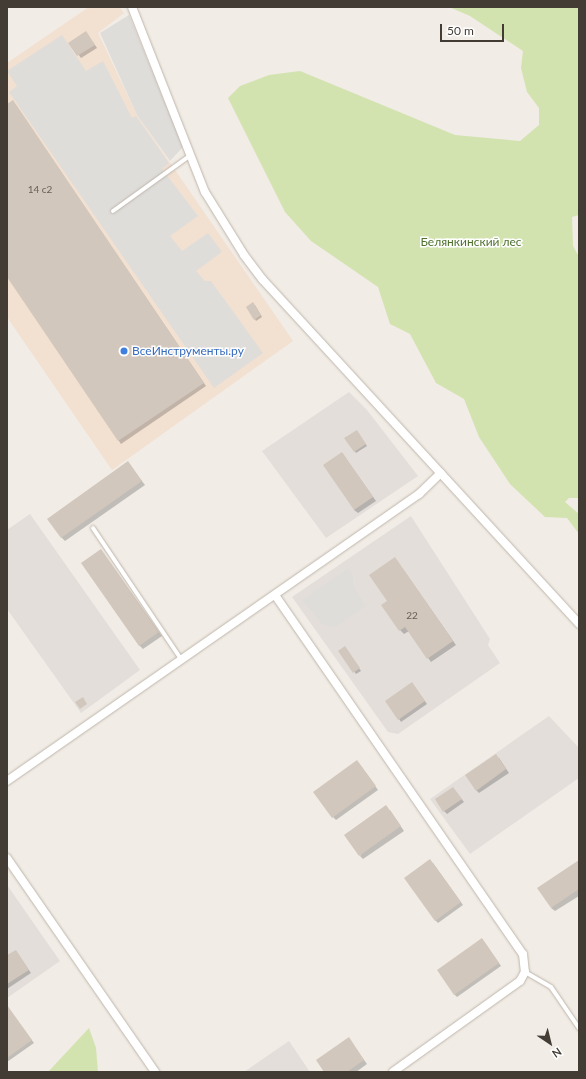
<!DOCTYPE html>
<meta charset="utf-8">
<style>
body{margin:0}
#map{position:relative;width:586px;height:1079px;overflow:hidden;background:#f1ece5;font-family:Lato,sans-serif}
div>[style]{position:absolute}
.commercial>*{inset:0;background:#f2e0d1}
.industrial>*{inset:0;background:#e3deda}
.green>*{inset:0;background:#d2e3b0}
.parking>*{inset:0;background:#dfddda}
.shadow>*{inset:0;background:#0003}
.building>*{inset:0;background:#d2c7bc}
.roads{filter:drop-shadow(0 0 1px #bfb6ac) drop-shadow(0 0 1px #bfb6ac)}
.service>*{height:4px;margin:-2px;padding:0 2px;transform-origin:2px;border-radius:2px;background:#fff}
.minor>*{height:8px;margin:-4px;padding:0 4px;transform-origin:4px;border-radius:4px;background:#fff}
.dots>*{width:11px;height:11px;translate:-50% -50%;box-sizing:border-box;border:2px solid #fff;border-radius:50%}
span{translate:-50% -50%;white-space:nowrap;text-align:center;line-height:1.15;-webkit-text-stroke:3px #fff;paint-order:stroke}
.number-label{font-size:10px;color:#675f57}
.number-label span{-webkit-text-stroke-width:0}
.park-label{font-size:12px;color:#4f712d}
.shop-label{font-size:12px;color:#366cbe}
.left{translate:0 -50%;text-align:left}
.frame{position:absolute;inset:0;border:8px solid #433c35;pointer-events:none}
.north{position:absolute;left:530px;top:1023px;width:40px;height:40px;-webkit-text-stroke:3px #fff;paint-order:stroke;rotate:145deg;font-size:11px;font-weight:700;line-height:16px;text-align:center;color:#433c35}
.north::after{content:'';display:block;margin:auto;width:14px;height:18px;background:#433c35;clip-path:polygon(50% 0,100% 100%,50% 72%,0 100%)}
.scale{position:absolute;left:440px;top:24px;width:64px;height:18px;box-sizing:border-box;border:2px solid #433c35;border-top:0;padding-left:5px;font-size:12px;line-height:14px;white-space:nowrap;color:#433c35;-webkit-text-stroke:3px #fff;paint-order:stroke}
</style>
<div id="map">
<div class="commercial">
<i style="clip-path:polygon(89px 7px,119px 7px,124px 13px,98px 33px,137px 115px,293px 341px,112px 470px,7px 317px,7px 63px)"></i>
</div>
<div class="industrial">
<i style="clip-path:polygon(349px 392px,367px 410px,418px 476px,326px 538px,262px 451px)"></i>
<i style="clip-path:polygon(30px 514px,140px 670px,81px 713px,7px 609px,7px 530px)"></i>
<i style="clip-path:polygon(411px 516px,490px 639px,488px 645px,500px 663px,398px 734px,388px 732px,292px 597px)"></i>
<i style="clip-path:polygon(549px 716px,579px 748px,579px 778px,470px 854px,430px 799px)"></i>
<i style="clip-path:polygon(7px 885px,60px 961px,7px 998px)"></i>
<i style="clip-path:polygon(289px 1041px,310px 1072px,244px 1072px)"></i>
</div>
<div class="green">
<i style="clip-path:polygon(449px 7px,579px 7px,579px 215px,572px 217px,573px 246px,579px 257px,579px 498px,569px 498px,565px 502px,579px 514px,579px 534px,567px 518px,545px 517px,510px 484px,479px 437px,464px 399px,436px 383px,410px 334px,390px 324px,378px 287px,311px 241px,285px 212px,228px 98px,240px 86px,269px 75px,300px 71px,455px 135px,520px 141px,539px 125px,539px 108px,527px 92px,521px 68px,523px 51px,470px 16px)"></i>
<i style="clip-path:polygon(89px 1028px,96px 1048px,98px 1072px,48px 1072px)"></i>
</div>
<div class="parking">
<i style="clip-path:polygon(129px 15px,183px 147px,170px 161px,137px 115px,100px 33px)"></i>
<i style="clip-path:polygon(62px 35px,86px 71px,103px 61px,132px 118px,136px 116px,169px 163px,162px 169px,198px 216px,170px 236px,182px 251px,208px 233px,222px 252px,196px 271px,205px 281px,211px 281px,263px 353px,214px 388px,9px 92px,17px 86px,7px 71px)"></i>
<i style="clip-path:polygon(348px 568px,353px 575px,353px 585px,366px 606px,336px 627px,323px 625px,302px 600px)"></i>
</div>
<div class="shadow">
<i style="clip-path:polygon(88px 35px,97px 48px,81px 58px,70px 43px)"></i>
<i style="clip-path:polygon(15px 104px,206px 386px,121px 444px,7px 275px,7px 105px)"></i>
<i style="clip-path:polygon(255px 305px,262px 317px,256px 321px,255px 319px)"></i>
<i style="clip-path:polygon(358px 433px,367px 446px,356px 453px,346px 438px)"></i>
<i style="clip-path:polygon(342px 453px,376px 501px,358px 513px,354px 510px)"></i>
<i style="clip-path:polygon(128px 463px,145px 485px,65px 541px,61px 537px)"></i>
<i style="clip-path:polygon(101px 550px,162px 636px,143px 649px,139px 645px)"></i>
<i style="clip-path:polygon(398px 562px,456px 645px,431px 662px,409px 631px,404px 634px,400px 630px,383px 605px,389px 601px)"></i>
<i style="clip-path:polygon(346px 649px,361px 671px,356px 674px,339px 651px)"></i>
<i style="clip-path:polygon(412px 683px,427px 704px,401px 722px,399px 719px)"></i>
<i style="clip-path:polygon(499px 758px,509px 773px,479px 793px,476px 790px)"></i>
<i style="clip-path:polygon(360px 765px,378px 790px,336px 820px,333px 817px)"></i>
<i style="clip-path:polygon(453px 788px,464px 802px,447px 814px,444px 811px)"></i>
<i style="clip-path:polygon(390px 810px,404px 831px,363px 859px,360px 856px)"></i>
<i style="clip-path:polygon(579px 862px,579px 896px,555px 911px,551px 908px)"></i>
<i style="clip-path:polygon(433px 863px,463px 905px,438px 923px,435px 920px)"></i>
<i style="clip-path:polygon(485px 943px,501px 966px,457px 997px,454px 994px)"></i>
<i style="clip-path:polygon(18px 954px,31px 973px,7px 989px,7px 957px)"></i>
<i style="clip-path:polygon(7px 1007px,34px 1043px,7px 1062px)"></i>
<i style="clip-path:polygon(351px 1042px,367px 1064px,356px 1072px,325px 1072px)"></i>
</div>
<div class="building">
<i style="clip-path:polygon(86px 31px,95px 45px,77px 56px,68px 43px)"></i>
<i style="clip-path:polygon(13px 100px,204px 383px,118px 441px,7px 277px,7px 104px)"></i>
<i style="clip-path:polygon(253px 302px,261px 315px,254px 320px,246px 307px)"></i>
<i style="clip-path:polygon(357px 430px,366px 444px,354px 452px,344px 438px)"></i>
<i style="clip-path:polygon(342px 452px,373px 497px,354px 510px,323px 465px)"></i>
<i style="clip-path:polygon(128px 461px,142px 481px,61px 538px,47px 519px)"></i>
<i style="clip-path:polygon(101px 549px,159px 632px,139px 646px,81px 563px)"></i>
<i style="clip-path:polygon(395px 557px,453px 641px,427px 659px,405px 627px,399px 631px,381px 605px,387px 601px,369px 575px)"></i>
<i style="clip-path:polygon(345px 646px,360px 668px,353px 673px,338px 651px)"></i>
<i style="clip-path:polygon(412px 682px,425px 701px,398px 720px,385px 701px)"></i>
<i style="clip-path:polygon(83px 697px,87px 704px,80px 709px,75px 702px)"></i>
<i style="clip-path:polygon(496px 754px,506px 769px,476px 791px,465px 775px)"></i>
<i style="clip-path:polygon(357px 760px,376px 786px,332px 818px,313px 792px)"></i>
<i style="clip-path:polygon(453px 787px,462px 799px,443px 812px,435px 799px)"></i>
<i style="clip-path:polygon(386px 805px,401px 826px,359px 856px,344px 835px)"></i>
<i style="clip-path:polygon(430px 859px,461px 902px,435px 921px,404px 878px)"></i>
<i style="clip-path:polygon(579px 860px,579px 889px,551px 908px,537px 888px)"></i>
<i style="clip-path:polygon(482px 938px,499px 963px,454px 995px,437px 970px)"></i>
<i style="clip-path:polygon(16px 950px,29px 970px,7px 984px,7px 955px)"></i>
<i style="clip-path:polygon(7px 1005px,32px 1040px,7px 1058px)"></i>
<i style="clip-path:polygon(349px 1037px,364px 1060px,347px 1072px,324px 1072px,316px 1060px)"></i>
</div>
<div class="roads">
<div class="service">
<i style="left:113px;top:211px;width:96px;rotate:-35.7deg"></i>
<i style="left:93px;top:528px;width:158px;rotate:56.1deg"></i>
<i style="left:525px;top:972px;width:30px;rotate:30deg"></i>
<i style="left:551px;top:987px;width:50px;rotate:55.7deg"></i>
</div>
<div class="minor">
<i style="left:132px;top:7px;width:199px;rotate:68.5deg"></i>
<i style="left:205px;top:192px;width:74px;rotate:58.2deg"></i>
<i style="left:244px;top:255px;width:31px;rotate:53deg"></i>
<i style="left:263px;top:280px;width:467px;rotate:47.4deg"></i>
<i style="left:275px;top:595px;width:436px;rotate:55.4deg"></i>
<i style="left:523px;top:954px;width:18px;rotate:84deg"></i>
<i style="left:525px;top:972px;width:10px;rotate:119deg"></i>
<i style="left:520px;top:981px;width:156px;rotate:144.4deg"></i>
<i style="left:7px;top:781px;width:502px;rotate:-34.86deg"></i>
<i style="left:419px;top:494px;width:30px;rotate:-44deg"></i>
<i style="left:7px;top:858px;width:260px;rotate:55.3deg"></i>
</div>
</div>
<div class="dots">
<i style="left:124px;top:351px;background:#3f7fe0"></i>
</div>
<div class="number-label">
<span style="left:40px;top:190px">14 с2</span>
<span style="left:412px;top:616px">22</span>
</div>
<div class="park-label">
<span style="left:471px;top:242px">Белянкинский лес</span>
</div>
<div class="shop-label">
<span class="left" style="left:132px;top:351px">ВсеИнструменты.ру</span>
</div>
<div class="frame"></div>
<div class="north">N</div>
<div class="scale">50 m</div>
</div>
